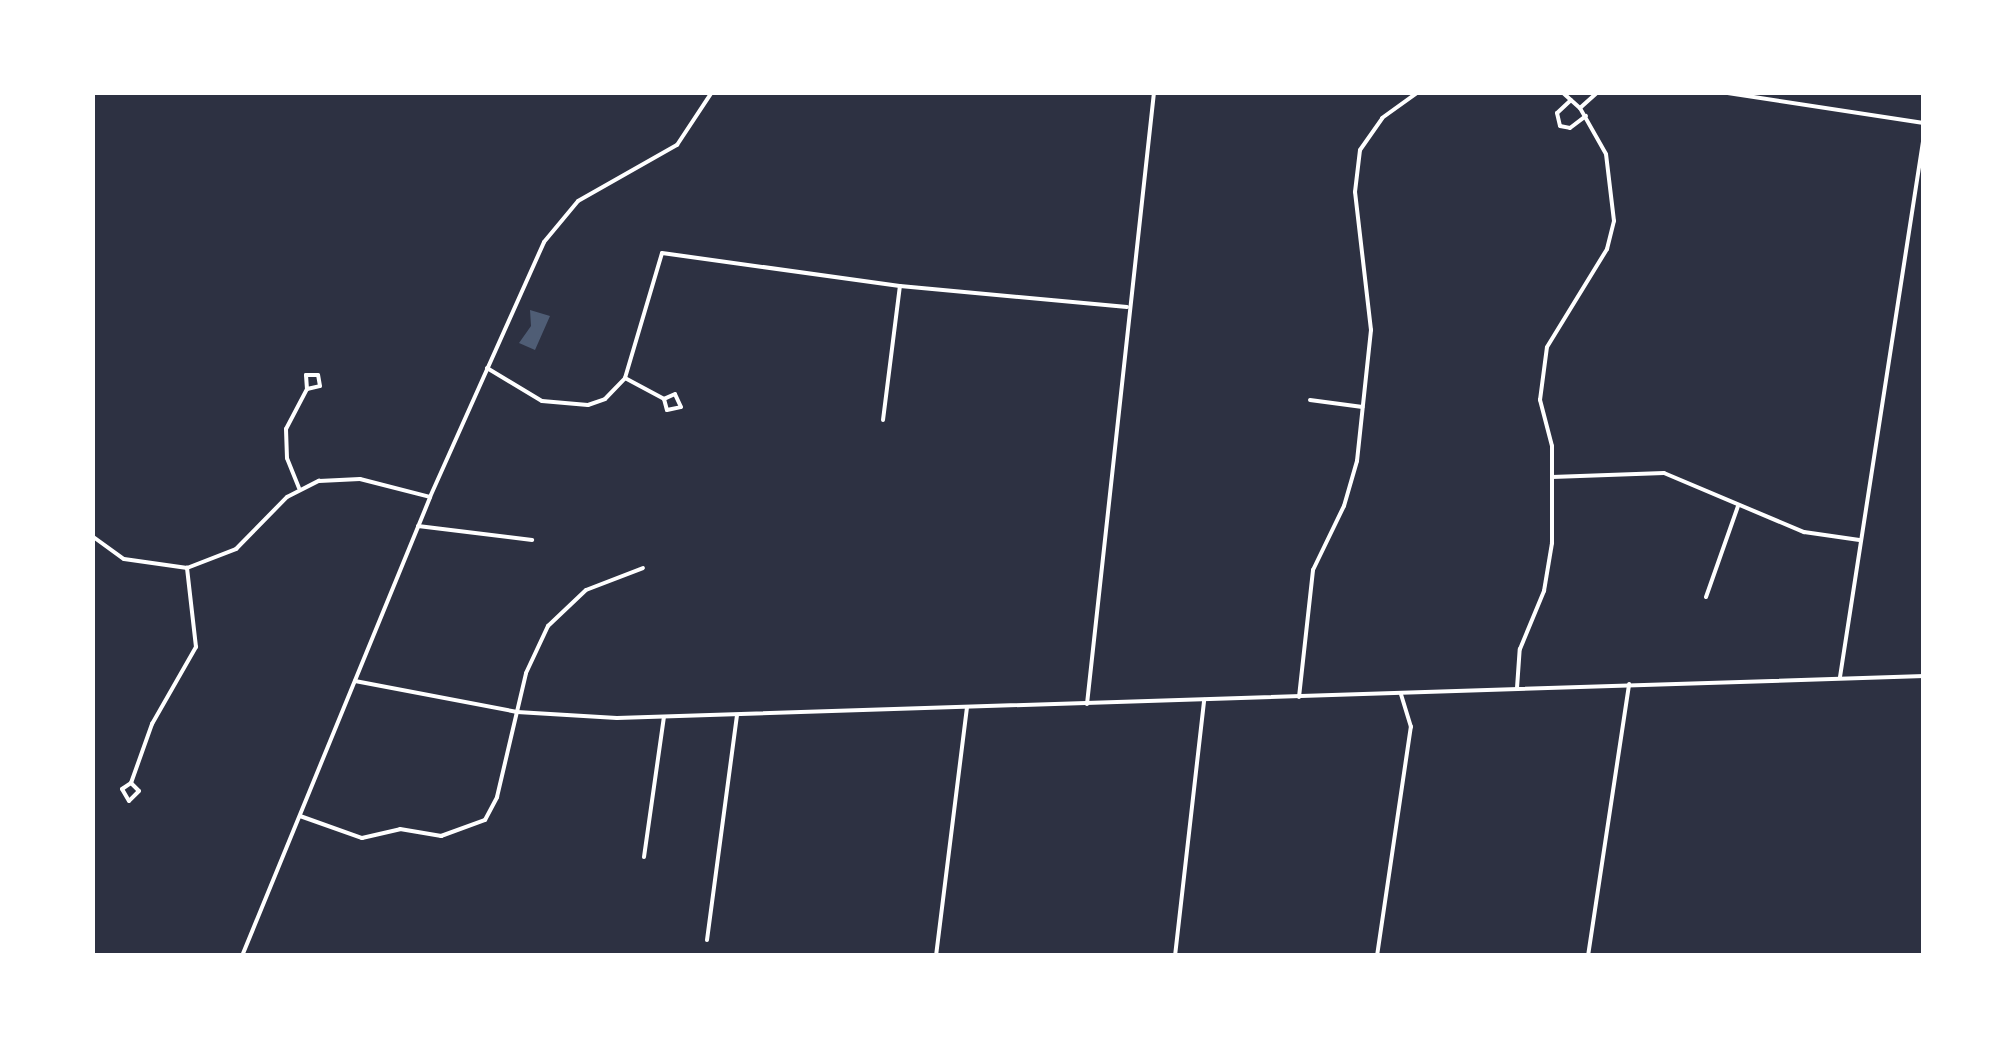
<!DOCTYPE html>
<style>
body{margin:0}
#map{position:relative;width:2016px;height:1048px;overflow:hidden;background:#2d3142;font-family:"Roboto Serif",serif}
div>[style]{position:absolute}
.water>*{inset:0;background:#4f5d75}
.minor>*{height:4px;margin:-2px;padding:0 2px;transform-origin:2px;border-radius:2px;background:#fff}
.tertiary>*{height:4px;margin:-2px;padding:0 2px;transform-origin:2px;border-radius:2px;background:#fff}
span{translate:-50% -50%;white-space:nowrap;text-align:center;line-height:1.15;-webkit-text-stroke:10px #fff;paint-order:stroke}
.frame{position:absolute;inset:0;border:95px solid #fff;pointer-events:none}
</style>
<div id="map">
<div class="water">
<i style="clip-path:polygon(530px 310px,550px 316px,535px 350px,519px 343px,531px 326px)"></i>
</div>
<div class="minor">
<i style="left:1562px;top:92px;width:24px;rotate:42deg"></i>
<i style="left:1580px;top:108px;width:24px;rotate:-42deg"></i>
<i style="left:1721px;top:92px;width:205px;rotate:8.7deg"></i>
<i style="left:1571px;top:100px;width:19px;rotate:137deg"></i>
<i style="left:1557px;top:113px;width:13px;rotate:77deg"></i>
<i style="left:1560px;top:126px;width:10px;rotate:11deg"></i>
<i style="left:1570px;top:128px;width:20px;rotate:-37deg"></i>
<i style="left:487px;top:368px;width:64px;rotate:31deg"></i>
<i style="left:542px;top:401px;width:46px;rotate:5deg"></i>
<i style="left:588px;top:405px;width:18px;rotate:-19deg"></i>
<i style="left:605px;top:399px;width:29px;rotate:-46deg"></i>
<i style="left:625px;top:378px;width:130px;rotate:-73.5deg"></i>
<i style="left:662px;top:253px;width:240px;rotate:7.9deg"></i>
<i style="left:900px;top:286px;width:228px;rotate:5.3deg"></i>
<i style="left:625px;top:378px;width:44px;rotate:28.3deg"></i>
<i style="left:664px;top:399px;width:11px;rotate:75deg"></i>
<i style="left:667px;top:410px;width:14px;rotate:-12deg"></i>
<i style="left:681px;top:407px;width:14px;rotate:-115deg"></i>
<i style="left:675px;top:394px;width:12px;rotate:156deg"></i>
<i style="left:1310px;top:400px;width:53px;rotate:7.5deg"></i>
<i style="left:883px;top:420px;width:135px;rotate:-82.8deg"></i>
<i style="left:1552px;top:477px;width:112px;rotate:-2deg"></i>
<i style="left:1664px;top:473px;width:152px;rotate:22.9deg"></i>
<i style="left:1804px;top:532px;width:56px;rotate:8.3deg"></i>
<i style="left:299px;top:488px;width:32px;rotate:-112deg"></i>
<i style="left:287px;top:458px;width:29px;rotate:-92deg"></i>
<i style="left:286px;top:429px;width:45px;rotate:-62.3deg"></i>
<i style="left:307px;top:389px;width:13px;rotate:-13deg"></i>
<i style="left:320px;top:386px;width:11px;rotate:-100deg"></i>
<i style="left:318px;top:375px;width:12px;rotate:180deg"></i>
<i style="left:306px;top:375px;width:14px;rotate:86deg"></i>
<i style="left:418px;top:526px;width:115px;rotate:7deg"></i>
<i style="left:92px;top:536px;width:39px;rotate:36deg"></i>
<i style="left:124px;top:559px;width:64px;rotate:8.1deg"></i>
<i style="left:187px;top:568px;width:53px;rotate:-21.2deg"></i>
<i style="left:236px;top:549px;width:73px;rotate:-45.6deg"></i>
<i style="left:287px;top:497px;width:36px;rotate:-27deg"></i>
<i style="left:319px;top:481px;width:41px;rotate:-2.8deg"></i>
<i style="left:360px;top:479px;width:72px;rotate:14.4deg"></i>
<i style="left:1706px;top:597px;width:96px;rotate:-70.6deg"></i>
<i style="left:1840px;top:677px;width:548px;rotate:-81.19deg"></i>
<i style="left:355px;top:681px;width:165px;rotate:10.8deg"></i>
<i style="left:517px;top:712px;width:100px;rotate:3.4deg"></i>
<i style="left:617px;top:718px;width:1308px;rotate:-1.84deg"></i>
<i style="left:1517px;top:688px;width:39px;rotate:-86deg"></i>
<i style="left:1520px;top:649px;width:63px;rotate:-67.5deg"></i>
<i style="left:1544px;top:591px;width:49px;rotate:-80.5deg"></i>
<i style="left:1552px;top:543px;width:97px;rotate:-90deg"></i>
<i style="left:1552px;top:446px;width:48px;rotate:-104.6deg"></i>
<i style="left:1540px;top:400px;width:53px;rotate:-82.5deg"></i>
<i style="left:1547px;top:347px;width:115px;rotate:-58.5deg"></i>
<i style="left:1607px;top:249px;width:29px;rotate:-76deg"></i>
<i style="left:1614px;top:221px;width:67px;rotate:-96.8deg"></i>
<i style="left:1606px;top:154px;width:53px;rotate:-119.5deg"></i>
<i style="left:1299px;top:697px;width:128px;rotate:-83.7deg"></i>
<i style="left:1313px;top:570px;width:71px;rotate:-64.2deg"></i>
<i style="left:1344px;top:506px;width:47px;rotate:-73.9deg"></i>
<i style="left:1357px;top:461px;width:132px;rotate:-83.9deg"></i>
<i style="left:1371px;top:330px;width:139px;rotate:-96.6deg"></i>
<i style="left:1355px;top:192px;width:42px;rotate:-83.2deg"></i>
<i style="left:1360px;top:150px;width:39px;rotate:-55deg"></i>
<i style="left:1382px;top:118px;width:44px;rotate:-35.8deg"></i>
<i style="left:1087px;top:704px;width:616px;rotate:-83.75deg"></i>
<i style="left:131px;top:783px;width:11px;rotate:45deg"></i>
<i style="left:139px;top:791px;width:14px;rotate:135deg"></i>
<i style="left:129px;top:801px;width:14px;rotate:-120deg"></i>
<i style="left:122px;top:789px;width:11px;rotate:-34deg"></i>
<i style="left:131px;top:783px;width:63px;rotate:-70.4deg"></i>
<i style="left:152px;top:724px;width:89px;rotate:-60.3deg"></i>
<i style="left:196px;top:647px;width:80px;rotate:-96.5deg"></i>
<i style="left:300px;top:816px;width:66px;rotate:19.5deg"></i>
<i style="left:362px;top:838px;width:39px;rotate:-13deg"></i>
<i style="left:400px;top:829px;width:42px;rotate:9.7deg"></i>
<i style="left:441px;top:836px;width:47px;rotate:-20deg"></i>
<i style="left:485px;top:820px;width:26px;rotate:-62deg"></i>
<i style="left:497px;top:797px;width:127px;rotate:-76.8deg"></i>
<i style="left:526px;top:673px;width:52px;rotate:-64.9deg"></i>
<i style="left:548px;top:626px;width:52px;rotate:-43.5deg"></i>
<i style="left:586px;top:590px;width:61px;rotate:-21.1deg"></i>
<i style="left:644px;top:857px;width:141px;rotate:-81.9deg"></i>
<i style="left:707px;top:940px;width:227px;rotate:-82.4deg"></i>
<i style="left:936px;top:956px;width:250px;rotate:-82.9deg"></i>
<i style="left:1175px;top:956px;width:258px;rotate:-83.5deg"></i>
<i style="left:1377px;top:956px;width:232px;rotate:-81.6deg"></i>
<i style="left:1411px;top:727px;width:34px;rotate:-107deg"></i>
<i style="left:1588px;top:956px;width:275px;rotate:-81.4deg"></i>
</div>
<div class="tertiary">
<i style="left:242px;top:956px;width:496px;rotate:-67.7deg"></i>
<i style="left:430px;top:497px;width:279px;rotate:-65.9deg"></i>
<i style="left:544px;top:242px;width:53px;rotate:-50.3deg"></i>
<i style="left:578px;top:201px;width:114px;rotate:-29.5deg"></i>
<i style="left:677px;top:145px;width:64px;rotate:-56.6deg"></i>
</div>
<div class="frame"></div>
</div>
